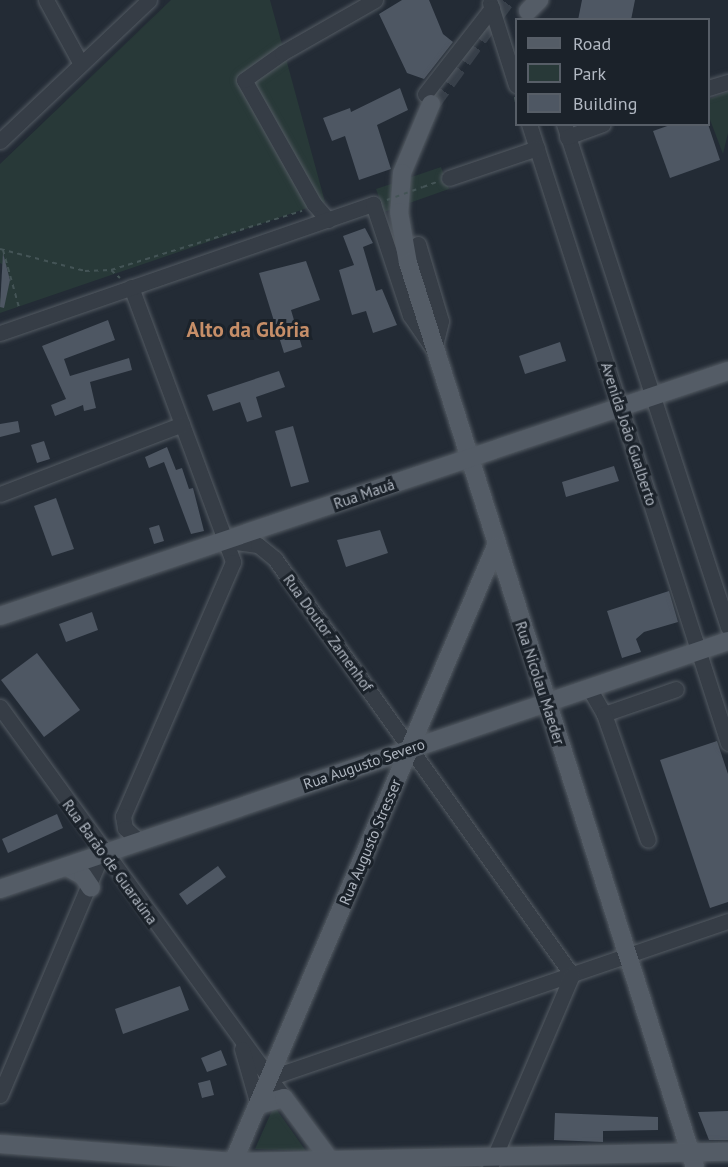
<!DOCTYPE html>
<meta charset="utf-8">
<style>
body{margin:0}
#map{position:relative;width:728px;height:1167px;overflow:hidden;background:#232b35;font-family:"PT Sans",sans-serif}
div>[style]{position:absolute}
.green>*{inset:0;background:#283938}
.building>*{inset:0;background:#4e5763}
.major-tunnel>*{height:18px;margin-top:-9px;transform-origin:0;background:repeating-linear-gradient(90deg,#38404a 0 18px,transparent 0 27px)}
.path>*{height:2px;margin-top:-1px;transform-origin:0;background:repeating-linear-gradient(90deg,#445456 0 4.5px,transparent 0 9px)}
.roads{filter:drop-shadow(0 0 2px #545b63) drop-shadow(0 0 2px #545b63)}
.minor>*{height:15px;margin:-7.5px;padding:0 7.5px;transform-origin:7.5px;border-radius:7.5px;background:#363d46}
.major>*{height:18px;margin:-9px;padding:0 9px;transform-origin:9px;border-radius:9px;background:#545c66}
.path-bridge>*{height:2px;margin-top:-1px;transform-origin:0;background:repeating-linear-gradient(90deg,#445456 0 4.5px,transparent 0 9px)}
span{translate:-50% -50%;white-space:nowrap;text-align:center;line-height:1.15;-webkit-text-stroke:6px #1b222a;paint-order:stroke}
.street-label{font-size:15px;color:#b1b8c2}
.district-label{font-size:21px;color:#c68e68;font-weight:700}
.legend{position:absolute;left:515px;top:18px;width:195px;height:108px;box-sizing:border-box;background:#1b222a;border:2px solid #575e67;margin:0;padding:8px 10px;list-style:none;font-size:18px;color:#b1b8c2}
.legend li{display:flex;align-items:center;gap:12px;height:30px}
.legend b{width:30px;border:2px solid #575e67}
</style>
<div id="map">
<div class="green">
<i style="clip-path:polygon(171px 0,270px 0,325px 202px,0 313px,0 299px,10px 280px,7px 267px,0 263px,0 164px)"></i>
<i style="clip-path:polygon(728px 92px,728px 133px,723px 154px,709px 117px,709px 99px)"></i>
<i style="clip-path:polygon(441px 167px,449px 189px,384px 212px,376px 189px)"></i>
<i style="clip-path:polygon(274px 1106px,306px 1151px,255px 1149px)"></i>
</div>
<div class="building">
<i style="clip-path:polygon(402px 0,429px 0,443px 34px,453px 42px,424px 79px,407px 73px,379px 14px)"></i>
<i style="clip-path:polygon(582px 0,635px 0,631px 20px,578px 20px)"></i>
<i style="clip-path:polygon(400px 88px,408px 110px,377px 125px,391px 169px,359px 180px,345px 136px,332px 141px,323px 118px,350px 108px,351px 112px)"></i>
<i style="clip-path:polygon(673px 124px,708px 124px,720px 160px,670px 178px,653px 131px)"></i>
<i style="clip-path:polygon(365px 228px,373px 243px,363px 247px,376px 291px,382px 289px,397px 325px,373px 333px,366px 311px,352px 315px,339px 270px,354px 265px,343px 236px)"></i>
<i style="clip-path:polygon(3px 253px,10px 280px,4px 308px,0 307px)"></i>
<i style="clip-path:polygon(306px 261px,320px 300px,291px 310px,302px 347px,284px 353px,259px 273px)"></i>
<i style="clip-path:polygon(108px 320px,115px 340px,64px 359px,70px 376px,129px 358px,132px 370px,90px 382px,96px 408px,84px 411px,83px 405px,55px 416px,51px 405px,66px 399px,42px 346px)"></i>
<i style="clip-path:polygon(560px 342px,566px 361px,525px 374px,519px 356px)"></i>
<i style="clip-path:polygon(279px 371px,285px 387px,256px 397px,262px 417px,247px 422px,240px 402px,213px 411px,207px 395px)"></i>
<i style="clip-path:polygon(18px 421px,20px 432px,0 437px,0 424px)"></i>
<i style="clip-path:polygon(293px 426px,309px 482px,291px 487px,275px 431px)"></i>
<i style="clip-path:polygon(44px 441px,50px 459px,37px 463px,31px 445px)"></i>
<i style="clip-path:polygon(167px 447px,176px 470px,182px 468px,189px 489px,193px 488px,204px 531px,191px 534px,164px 462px,149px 468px,145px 457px)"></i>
<i style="clip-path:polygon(614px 466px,619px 481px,566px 497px,562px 482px)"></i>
<i style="clip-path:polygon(56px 498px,74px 549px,52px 556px,34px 506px)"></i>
<i style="clip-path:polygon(159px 525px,164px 541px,154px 544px,149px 528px)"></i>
<i style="clip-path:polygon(380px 530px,388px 553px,346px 567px,337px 540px)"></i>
<i style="clip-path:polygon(669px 591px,678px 622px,644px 632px,636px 639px,641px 652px,622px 658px,607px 611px)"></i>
<i style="clip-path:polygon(92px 612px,98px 630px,66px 642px,59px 624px)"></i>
<i style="clip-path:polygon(37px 653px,80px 710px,44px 737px,1px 680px)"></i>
<i style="clip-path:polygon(717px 741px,728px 774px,728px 902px,710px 908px,660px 760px)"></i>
<i style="clip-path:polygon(57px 814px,63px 828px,8px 853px,2px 839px)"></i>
<i style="clip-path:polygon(218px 866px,226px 877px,187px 905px,179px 894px)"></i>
<i style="clip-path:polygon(180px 986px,189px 1010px,123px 1034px,115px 1009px)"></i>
<i style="clip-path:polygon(221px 1050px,227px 1065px,207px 1072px,201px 1058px)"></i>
<i style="clip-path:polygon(210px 1080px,214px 1095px,202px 1098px,198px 1083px)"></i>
<i style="clip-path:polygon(728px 1111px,728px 1140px,709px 1140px,698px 1112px)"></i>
<i style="clip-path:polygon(555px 1113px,658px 1117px,658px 1130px,603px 1131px,603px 1142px,554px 1140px)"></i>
</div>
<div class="major-tunnel">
<i style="left:431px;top:104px;width:128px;rotate:-54.2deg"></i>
</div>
<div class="path">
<i style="left:515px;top:97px;width:6px;rotate:81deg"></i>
<i style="left:423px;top:187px;width:15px;rotate:-20deg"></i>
<i style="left:0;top:249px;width:88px;rotate:14.5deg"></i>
<i style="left:85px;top:271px;width:26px;rotate:-2deg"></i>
<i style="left:111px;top:270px;width:200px;rotate:-17.2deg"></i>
<i style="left:3px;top:250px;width:63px;rotate:74.4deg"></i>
<i style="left:111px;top:270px;width:12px;rotate:42deg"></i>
</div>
<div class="roads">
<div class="minor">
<i style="left:46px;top:0;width:73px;rotate:61.3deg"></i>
<i style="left:490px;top:3px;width:86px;rotate:72.4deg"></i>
<i style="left:708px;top:88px;width:21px;rotate:-17deg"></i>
<i style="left:425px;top:94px;width:109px;rotate:-52.1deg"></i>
<i style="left:529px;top:124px;width:650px;rotate:72.18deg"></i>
<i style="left:564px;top:124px;width:529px;rotate:71.94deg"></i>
<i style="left:567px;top:137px;width:38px;rotate:-20deg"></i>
<i style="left:0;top:141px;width:205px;rotate:-43.4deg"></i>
<i style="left:449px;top:178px;width:93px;rotate:-18.8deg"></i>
<i style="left:328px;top:220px;width:21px;rotate:-131deg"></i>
<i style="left:314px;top:204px;width:142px;rotate:-119.4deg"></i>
<i style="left:244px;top:80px;width:47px;rotate:-35.4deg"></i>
<i style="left:282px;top:53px;width:107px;rotate:-29.7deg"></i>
<i style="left:418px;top:244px;width:80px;rotate:73.4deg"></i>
<i style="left:441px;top:321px;width:30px;rotate:104deg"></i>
<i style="left:131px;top:287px;width:293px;rotate:69.6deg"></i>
<i style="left:233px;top:562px;width:277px;rotate:113.4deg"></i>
<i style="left:123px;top:816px;width:12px;rotate:81deg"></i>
<i style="left:125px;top:828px;width:19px;rotate:43deg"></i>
<i style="left:0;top:333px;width:395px;rotate:-19.1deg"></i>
<i style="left:373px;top:204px;width:117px;rotate:71.6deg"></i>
<i style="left:410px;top:315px;width:42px;rotate:55.6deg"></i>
<i style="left:0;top:494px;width:195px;rotate:-21deg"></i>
<i style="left:229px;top:541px;width:29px;rotate:8deg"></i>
<i style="left:258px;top:545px;width:22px;rotate:39deg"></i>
<i style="left:275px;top:559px;width:511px;rotate:54.48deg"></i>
<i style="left:589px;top:688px;width:30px;rotate:60deg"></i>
<i style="left:604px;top:714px;width:76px;rotate:-19.1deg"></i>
<i style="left:0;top:707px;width:483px;rotate:54deg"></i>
<i style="left:604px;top:714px;width:133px;rotate:70.8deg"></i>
<i style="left:242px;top:1049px;width:58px;rotate:74.1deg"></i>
<i style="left:269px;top:1078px;width:485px;rotate:-18.9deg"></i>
<i style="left:0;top:1095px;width:262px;rotate:-67.1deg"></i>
<i style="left:490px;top:1167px;width:209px;rotate:-66.9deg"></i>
</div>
<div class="major">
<i style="left:528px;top:11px;width:16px;rotate:-45deg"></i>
<i style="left:431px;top:104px;width:75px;rotate:112.8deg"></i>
<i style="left:402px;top:173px;width:39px;rotate:94deg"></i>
<i style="left:399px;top:212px;width:52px;rotate:80deg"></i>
<i style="left:408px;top:263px;width:948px;rotate:72.39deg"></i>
<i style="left:0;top:616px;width:768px;rotate:-18.6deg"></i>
<i style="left:67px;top:867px;width:18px;rotate:29deg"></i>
<i style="left:83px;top:876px;width:14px;rotate:56deg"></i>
<i style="left:0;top:889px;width:769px;rotate:-18.81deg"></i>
<i style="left:258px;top:1105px;width:27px;rotate:-15deg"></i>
<i style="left:284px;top:1098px;width:77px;rotate:53.4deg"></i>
<i style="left:0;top:1144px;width:235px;rotate:4.4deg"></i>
<i style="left:234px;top:1162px;width:494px;rotate:-1.2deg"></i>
<i style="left:231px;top:1167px;width:675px;rotate:-66.89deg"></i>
</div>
</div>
<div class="path-bridge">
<i style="left:387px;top:200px;width:38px;rotate:-20deg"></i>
</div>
<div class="street-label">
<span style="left:629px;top:434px;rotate:72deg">Avenida João Gualberto</span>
<span style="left:364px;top:494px;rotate:-19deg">Rua Mauá</span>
<span style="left:328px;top:633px;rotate:54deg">Rua Doutor Zamenhof</span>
<span style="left:540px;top:683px;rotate:72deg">Rua Nicolau Maeder</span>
<span style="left:364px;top:764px;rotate:-19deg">Rua Augusto Severo</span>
<span style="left:370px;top:842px;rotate:-67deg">Rua Augusto Stresser</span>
<span style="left:110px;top:862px;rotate:54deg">Rua Barão de Guaraúna</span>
</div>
<div class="district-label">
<span style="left:248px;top:330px">Alto da Glória</span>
</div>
<ul class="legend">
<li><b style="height:8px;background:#545c66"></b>Road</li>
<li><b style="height:16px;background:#283938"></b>Park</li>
<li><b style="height:16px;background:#4e5763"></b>Building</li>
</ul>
</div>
